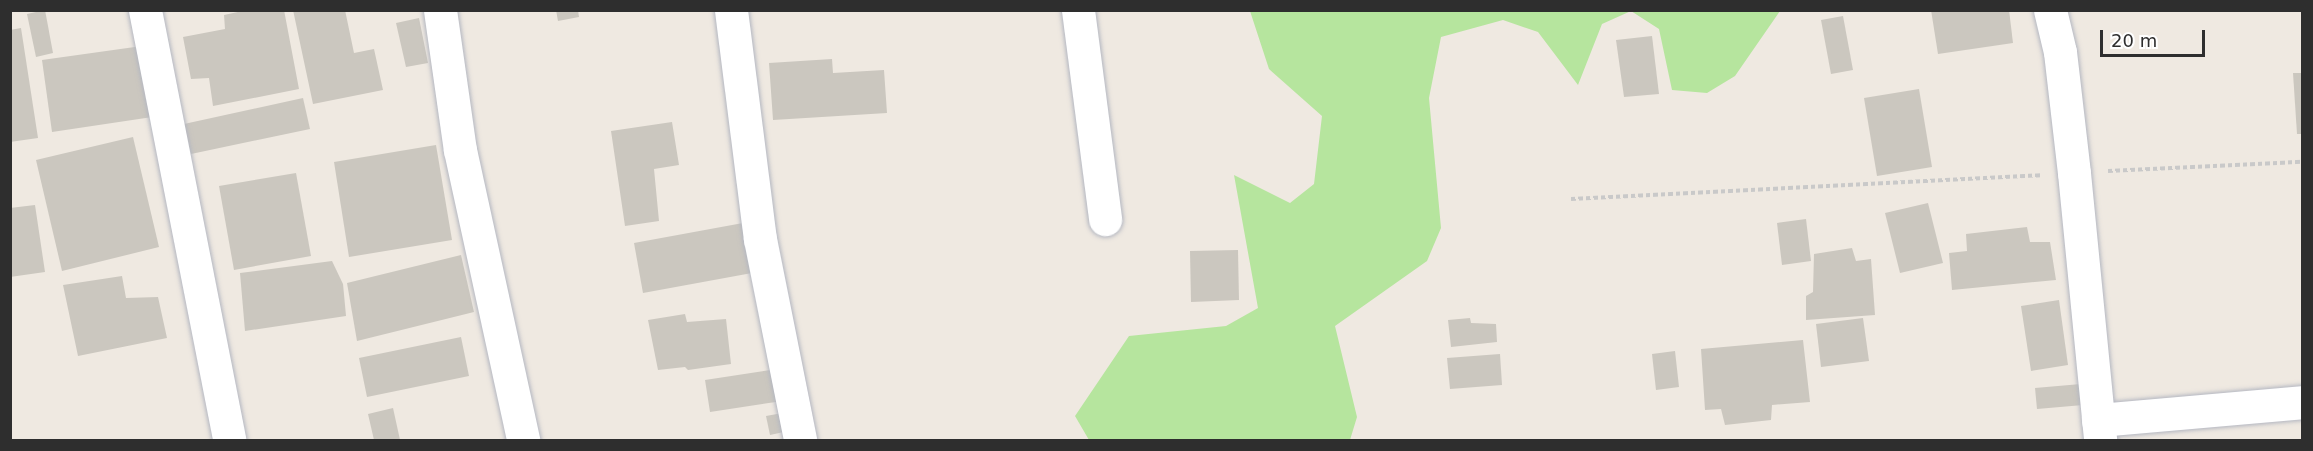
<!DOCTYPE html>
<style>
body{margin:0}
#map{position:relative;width:2313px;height:451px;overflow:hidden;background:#efe9e1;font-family:"DejaVu Sans",sans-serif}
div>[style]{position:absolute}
.green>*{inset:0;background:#b6e59e}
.building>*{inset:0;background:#cbc7bf}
.path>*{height:4px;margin-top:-2px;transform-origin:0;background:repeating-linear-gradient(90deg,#c9c9c9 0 4.5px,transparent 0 7.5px)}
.roads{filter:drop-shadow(0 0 2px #b4b7c1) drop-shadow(0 0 2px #b4b7c1)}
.minor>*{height:33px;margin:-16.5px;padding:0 16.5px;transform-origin:16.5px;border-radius:16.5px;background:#fff}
span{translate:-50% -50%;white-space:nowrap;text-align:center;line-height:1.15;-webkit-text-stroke:4.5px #fff;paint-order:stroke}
.frame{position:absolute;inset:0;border:12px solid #2e2e2e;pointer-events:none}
.scale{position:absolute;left:2100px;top:30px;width:105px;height:27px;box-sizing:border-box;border:3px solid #2e2e2e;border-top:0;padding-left:8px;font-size:18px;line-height:21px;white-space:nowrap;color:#2e2e2e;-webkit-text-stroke:4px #fff;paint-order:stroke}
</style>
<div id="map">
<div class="green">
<i style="clip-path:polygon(1250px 11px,1250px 10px,1780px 11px,1735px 76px,1707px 93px,1672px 90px,1659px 29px,1631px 11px,1602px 24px,1578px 85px,1538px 32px,1503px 20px,1441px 37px,1429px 98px,1441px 228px,1427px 261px,1335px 326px,1357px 417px,1350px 440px,1089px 440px,1075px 416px,1129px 336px,1226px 326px,1258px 308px,1234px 175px,1290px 203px,1314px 184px,1322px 116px,1269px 69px)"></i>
</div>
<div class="building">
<i style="clip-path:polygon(45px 10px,53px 53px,36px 57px,27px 14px)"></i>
<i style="clip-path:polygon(247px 10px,284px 10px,299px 89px,213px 106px,209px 78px,191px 79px,183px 37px,225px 29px,224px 15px)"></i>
<i style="clip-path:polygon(293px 10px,345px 10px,354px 53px,374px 49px,383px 90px,313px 104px)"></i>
<i style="clip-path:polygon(556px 10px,578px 10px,579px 17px,558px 21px)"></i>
<i style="clip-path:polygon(1931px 10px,2009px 10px,2013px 43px,1938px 54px)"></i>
<i style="clip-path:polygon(1843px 16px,1853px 70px,1831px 74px,1821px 20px)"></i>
<i style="clip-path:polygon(419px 18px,428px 63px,406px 67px,396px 23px)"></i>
<i style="clip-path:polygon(21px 28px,38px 138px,10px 142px,10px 30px)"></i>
<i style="clip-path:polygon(1652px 36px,1659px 94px,1624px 97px,1616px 40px)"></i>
<i style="clip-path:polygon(149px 45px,159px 116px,52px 132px,42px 60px)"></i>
<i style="clip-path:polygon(832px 59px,833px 73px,884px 70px,887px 113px,773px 120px,769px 63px)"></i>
<i style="clip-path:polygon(2293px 73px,2302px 73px,2302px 134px,2297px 134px)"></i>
<i style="clip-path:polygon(1919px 89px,1932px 167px,1877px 176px,1864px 98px)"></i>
<i style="clip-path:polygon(303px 98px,310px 129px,191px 154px,184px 124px)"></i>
<i style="clip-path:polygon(672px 122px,679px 165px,654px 169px,659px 221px,625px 226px,611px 131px)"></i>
<i style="clip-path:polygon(133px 137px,159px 247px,62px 271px,36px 160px)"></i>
<i style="clip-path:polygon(436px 145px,452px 240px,349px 257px,334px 162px)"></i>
<i style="clip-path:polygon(296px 173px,311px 256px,234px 270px,219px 186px)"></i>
<i style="clip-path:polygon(1928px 203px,1943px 263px,1900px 273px,1885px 213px)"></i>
<i style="clip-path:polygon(35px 205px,45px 272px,10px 277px,10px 208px)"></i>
<i style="clip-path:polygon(1806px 219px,1811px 261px,1782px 265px,1777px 223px)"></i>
<i style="clip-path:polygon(743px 223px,752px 273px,643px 293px,634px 243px)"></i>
<i style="clip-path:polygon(2027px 227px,2030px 242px,2050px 242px,2056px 280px,1952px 290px,1949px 253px,1967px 251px,1966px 234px)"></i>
<i style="clip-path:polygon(1852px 248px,1856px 261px,1871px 259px,1875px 315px,1806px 320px,1806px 296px,1813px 292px,1814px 254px)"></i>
<i style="clip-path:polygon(1238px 250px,1239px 300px,1191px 302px,1190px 251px)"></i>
<i style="clip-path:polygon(461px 255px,474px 312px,357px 341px,347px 283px)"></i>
<i style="clip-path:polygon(332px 261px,343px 284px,346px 316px,245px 331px,240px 273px)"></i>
<i style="clip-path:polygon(122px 276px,126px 298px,158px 297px,167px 338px,78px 356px,63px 285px)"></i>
<i style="clip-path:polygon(2059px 300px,2068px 365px,2031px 371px,2021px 306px)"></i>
<i style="clip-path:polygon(685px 314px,687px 322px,726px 319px,731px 364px,688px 370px,685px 367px,658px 370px,648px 320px)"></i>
<i style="clip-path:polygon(1470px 318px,1471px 323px,1496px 324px,1497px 342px,1451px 347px,1448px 320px)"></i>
<i style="clip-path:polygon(1863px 318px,1869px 361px,1821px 367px,1816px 324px)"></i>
<i style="clip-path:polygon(461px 337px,469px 376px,367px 397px,359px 358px)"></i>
<i style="clip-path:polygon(1803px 340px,1810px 402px,1772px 405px,1771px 420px,1725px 425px,1721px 409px,1705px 410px,1701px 349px)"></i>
<i style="clip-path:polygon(1675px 351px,1679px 387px,1656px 390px,1652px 354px)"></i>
<i style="clip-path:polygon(1500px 354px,1502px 385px,1450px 389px,1447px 358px)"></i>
<i style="clip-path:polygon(784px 368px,789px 400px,710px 412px,705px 380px)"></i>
<i style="clip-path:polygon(2081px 384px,2083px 405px,2037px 409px,2035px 388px)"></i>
<i style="clip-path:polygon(393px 408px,400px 440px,374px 440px,368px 414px)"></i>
<i style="clip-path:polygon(788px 412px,793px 430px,770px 435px,766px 416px)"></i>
</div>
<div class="path">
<i style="left:2108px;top:171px;width:194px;rotate:-2.7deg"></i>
<i style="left:1571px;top:199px;width:471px;rotate:-2.9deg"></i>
</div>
<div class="roads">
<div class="minor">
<i style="left:145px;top:10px;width:438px;rotate:78.9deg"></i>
<i style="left:440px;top:10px;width:141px;rotate:81.9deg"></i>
<i style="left:460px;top:150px;width:297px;rotate:77.7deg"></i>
<i style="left:731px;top:10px;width:231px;rotate:82.8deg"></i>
<i style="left:760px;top:239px;width:205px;rotate:78.7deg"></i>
<i style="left:1078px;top:10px;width:211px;rotate:82.6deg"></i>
<i style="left:2050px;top:10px;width:43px;rotate:76.6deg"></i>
<i style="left:2060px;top:52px;width:122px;rotate:83.4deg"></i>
<i style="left:2074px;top:173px;width:268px;rotate:84.4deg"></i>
<i style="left:2098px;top:420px;width:205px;rotate:-5deg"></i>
</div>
</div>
<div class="frame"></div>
<div class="scale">20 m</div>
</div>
